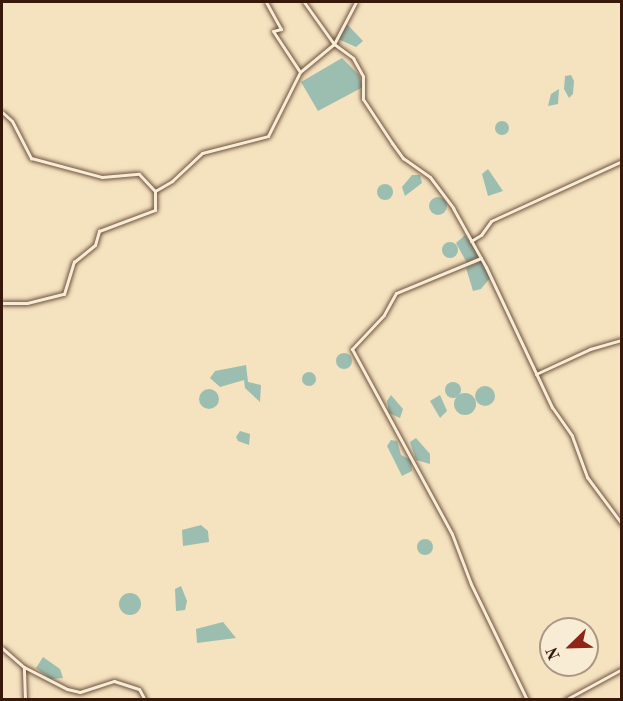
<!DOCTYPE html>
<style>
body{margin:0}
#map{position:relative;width:623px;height:701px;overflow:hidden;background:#f5e2bf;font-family:"Old Standard TT",serif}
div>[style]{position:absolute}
.water>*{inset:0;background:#9cbeb1}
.round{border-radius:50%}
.roads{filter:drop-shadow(0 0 2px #664a38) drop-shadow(0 0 2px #664a38)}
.minor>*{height:3px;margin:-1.5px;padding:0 1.5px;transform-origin:1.5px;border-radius:1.5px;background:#f8ecd5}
span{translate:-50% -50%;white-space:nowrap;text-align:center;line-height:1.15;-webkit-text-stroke:4.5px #f8ecd5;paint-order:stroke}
.frame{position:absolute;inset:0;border:3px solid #37180b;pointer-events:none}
.north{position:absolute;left:539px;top:617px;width:60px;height:60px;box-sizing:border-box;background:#f8ecd5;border:2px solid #ab9784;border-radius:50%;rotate:247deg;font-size:16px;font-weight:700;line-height:24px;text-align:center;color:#37180b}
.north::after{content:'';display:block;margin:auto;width:21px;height:27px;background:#8f2418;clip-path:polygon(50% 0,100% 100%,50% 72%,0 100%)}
</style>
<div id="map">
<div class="water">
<i style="clip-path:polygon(347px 24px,363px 41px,356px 47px,338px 39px)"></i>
<i style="clip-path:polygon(342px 58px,359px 75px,363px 87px,318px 111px,301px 82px)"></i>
<i style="clip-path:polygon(565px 76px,571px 75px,574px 81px,573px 94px,569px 98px,564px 89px)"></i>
<i style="clip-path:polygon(559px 89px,558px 104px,548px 106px,551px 94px)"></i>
<i class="round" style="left:495px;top:121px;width:14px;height:14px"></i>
<i style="clip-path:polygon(488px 169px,503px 191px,488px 196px,482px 174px)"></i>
<i style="clip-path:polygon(412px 175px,420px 175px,422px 183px,405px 196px,402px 187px)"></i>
<i class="round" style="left:377px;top:184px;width:16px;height:16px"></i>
<i class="round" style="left:429px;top:197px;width:18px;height:18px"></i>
<i style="clip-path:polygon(465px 235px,479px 256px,467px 263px,456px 243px)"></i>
<i class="round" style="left:442px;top:242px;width:16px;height:16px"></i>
<i style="clip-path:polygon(481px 261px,490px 278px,481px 289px,473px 291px,466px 268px)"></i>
<i class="round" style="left:336px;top:353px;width:16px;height:16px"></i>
<i style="clip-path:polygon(246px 365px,248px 382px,261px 385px,260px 402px,245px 388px,244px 380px,220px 387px,210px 378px,215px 371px)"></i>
<i class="round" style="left:302px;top:372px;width:14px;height:14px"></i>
<i class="round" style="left:445px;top:382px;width:16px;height:16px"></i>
<i class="round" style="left:475px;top:386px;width:20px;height:20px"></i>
<i class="round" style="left:199px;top:389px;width:20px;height:20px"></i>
<i class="round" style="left:454px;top:393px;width:22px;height:22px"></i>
<i style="clip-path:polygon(391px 395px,403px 409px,400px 418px,389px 413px,387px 401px)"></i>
<i style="clip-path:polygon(440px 395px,447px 411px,440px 418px,430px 401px)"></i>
<i style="clip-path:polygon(240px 431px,250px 434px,249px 445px,238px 441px,236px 437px)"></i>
<i style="clip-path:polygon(416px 438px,430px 454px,430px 464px,416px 460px,410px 442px)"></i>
<i style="clip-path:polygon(391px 440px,397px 441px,401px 455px,411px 460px,412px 471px,402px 476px,387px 446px)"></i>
<i style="clip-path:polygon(201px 525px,208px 531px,209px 542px,183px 546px,182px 530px)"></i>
<i class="round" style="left:417px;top:539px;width:16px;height:16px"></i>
<i style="clip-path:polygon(181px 586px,187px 601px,185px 610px,176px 611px,175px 589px)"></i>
<i class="round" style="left:119px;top:593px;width:22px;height:22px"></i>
<i style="clip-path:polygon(223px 622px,236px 638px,197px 643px,196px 629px)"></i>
<i style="clip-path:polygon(43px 657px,60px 669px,63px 678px,51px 679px,36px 668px)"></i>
</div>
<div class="roads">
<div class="minor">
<i style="left:266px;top:2px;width:31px;rotate:61deg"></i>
<i style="left:281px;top:29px;width:8px;rotate:166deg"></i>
<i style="left:273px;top:31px;width:49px;rotate:56.6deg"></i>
<i style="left:304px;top:2px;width:52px;rotate:54.5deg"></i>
<i style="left:334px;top:44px;width:24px;rotate:36deg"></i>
<i style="left:353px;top:58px;width:21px;rotate:61deg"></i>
<i style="left:363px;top:76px;width:23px;rotate:90deg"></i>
<i style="left:363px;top:99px;width:53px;rotate:56.6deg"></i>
<i style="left:392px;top:143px;width:19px;rotate:54deg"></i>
<i style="left:403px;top:158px;width:33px;rotate:35deg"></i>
<i style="left:430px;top:177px;width:39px;rotate:53deg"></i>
<i style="left:453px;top:208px;width:68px;rotate:60.8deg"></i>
<i style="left:486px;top:267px;width:155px;rotate:64.8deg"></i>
<i style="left:552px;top:407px;width:35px;rotate:55deg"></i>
<i style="left:572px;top:436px;width:44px;rotate:69.9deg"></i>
<i style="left:587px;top:477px;width:59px;rotate:53.3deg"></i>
<i style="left:2px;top:112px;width:13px;rotate:42deg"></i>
<i style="left:12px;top:121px;width:42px;rotate:62.8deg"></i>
<i style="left:31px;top:158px;width:73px;rotate:15deg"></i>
<i style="left:102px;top:177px;width:37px;rotate:-5deg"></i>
<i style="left:139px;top:174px;width:23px;rotate:47deg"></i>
<i style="left:471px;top:241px;width:12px;rotate:-31deg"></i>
<i style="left:481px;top:235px;width:17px;rotate:-54deg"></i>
<i style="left:491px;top:221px;width:144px;rotate:-24.6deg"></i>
<i style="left:481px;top:258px;width:92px;rotate:157.6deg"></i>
<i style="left:396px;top:293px;width:25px;rotate:119deg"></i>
<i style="left:384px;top:315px;width:47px;rotate:133.3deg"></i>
<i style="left:352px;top:349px;width:210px;rotate:61.6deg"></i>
<i style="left:452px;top:534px;width:53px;rotate:69.2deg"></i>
<i style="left:471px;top:584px;width:129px;rotate:64.2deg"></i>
<i style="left:2px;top:303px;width:25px"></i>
<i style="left:27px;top:303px;width:38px;rotate:-14deg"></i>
<i style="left:64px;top:294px;width:34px;rotate:-73deg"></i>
<i style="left:74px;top:262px;width:27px;rotate:-39deg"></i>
<i style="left:95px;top:245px;width:15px;rotate:-74deg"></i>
<i style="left:99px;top:231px;width:60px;rotate:-20.6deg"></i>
<i style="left:155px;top:210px;width:19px;rotate:-90deg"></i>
<i style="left:155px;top:191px;width:20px;rotate:-30deg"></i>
<i style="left:172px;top:181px;width:41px;rotate:-43deg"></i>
<i style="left:202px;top:153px;width:68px;rotate:-14.4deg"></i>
<i style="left:268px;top:136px;width:72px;rotate:-63.4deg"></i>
<i style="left:300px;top:72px;width:44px;rotate:-39.5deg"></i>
<i style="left:334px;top:44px;width:47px;rotate:-62.4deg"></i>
<i style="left:536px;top:374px;width:60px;rotate:-24.8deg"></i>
<i style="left:590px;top:349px;width:33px;rotate:-16deg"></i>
<i style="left:2px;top:648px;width:29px;rotate:41deg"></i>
<i style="left:25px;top:700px;width:33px;rotate:-92deg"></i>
<i style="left:24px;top:667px;width:48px;rotate:27.1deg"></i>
<i style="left:67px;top:689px;width:13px;rotate:13deg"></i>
<i style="left:80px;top:692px;width:36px;rotate:-18deg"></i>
<i style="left:114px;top:681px;width:26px;rotate:18deg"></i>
<i style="left:139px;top:689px;width:13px;rotate:61deg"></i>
<i style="left:565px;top:700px;width:65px;rotate:-28.5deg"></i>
</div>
</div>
<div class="frame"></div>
<div class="north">N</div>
</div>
